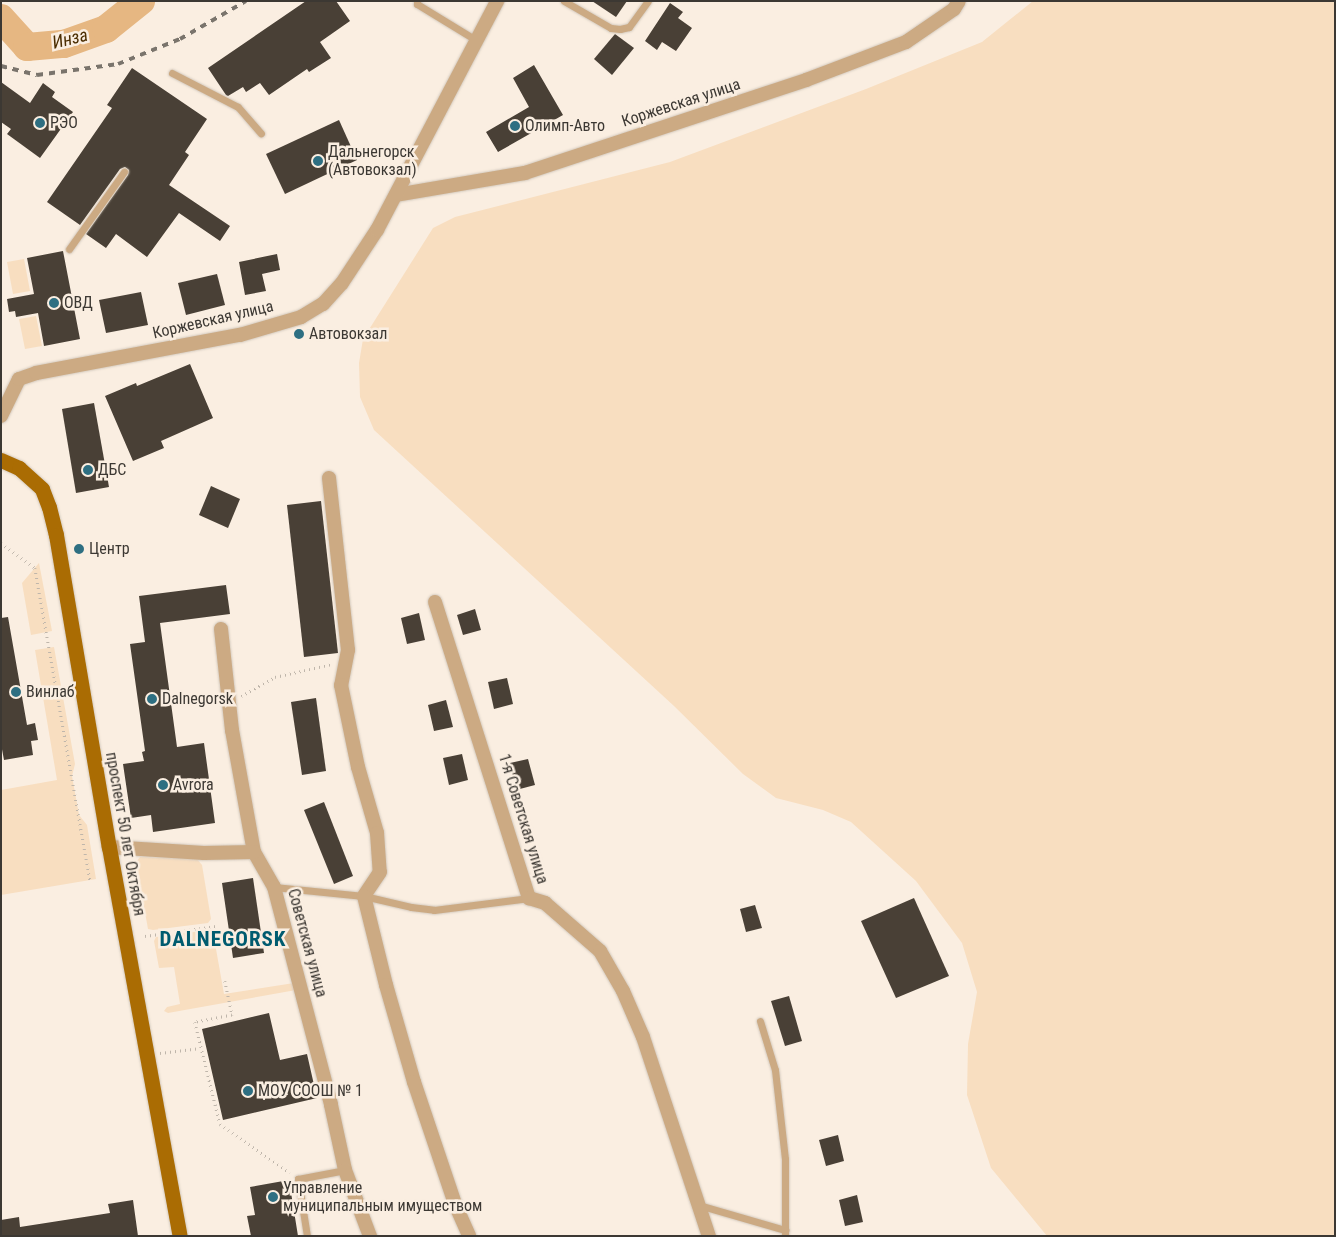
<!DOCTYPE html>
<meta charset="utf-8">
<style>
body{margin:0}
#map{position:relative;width:1336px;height:1237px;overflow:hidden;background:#faeee1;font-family:"Roboto Condensed",sans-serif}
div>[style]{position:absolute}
.green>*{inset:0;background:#f8dec0}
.river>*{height:28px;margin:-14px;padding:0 14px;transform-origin:14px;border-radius:14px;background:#e6b782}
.building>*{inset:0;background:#494036}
.path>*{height:2.5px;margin-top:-1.25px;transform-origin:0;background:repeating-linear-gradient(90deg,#bfb6ab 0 1px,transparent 0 5px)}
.roads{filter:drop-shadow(0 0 1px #d4cabe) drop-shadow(0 0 1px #d4cabe)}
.lane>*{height:7px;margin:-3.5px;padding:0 3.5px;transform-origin:3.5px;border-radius:3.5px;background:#ccaa83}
.street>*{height:14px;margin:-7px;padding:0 7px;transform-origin:7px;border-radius:7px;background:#ccaa83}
.primary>*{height:15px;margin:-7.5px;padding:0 7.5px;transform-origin:7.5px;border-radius:7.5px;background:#aa6c03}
.rail>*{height:4px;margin-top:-2px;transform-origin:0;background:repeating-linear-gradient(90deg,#7a746c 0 6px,transparent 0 12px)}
.dots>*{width:14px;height:14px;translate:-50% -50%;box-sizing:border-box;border:2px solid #faeee1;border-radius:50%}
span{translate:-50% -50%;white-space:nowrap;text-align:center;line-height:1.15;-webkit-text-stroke:5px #faeee1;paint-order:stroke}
.street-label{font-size:16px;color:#3c3833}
.poi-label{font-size:16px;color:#3c3833}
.left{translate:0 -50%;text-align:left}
.water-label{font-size:18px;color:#4b2d00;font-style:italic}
.district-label{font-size:21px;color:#005b6f;font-weight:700;letter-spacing:1px}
.frame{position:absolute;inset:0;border:2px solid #3c3833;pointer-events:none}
</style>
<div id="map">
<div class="green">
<i style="clip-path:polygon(1033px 1px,1335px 1px,1335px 1236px,1047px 1236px,991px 1168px,967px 1095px,968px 1044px,977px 992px,962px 943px,916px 881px,851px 822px,823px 810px,776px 798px,743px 774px,674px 706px,374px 430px,360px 397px,359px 363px,363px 339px,433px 228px,455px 217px,670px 162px,866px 89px,982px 42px)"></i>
<i style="clip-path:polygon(24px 259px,30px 291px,13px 294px,7px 262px)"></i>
<i style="clip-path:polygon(36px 316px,42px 346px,25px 349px,19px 319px)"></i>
<i style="clip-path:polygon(39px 563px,52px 631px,31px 635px,22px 583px)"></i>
<i style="clip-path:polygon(54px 647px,75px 764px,72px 776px,79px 815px,87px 825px,96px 879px,1px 895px,1px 790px,57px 780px,35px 650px)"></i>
<i style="clip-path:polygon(140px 857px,197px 859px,202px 865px,211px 919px,208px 923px,153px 930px,148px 929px,136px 862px)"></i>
<i style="clip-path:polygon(209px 930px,213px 932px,224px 994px,294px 983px,296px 990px,168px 1013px,164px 1011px,167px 1007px,180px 1004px,174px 967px,159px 968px,154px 941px,156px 937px)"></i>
</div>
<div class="river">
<i style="left:1px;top:18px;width:39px;rotate:48deg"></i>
<i style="left:27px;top:47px;width:37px;rotate:-5deg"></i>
<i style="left:64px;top:44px;width:45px;rotate:-19.7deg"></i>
<i style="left:106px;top:29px;width:45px;rotate:-38.7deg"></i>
</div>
<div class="building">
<i style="clip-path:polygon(306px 1px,336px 1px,350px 21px,320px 42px,331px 58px,309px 72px,307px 69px,269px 95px,260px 83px,246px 92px,243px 87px,228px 96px,226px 95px,208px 68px)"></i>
<i style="clip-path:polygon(592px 1px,627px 1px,616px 17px)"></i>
<i style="clip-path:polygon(670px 3px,683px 12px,678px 18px,692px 28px,676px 51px,662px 42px,657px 50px,645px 41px)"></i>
<i style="clip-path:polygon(615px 34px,634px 48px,612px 75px,594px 59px)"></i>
<i style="clip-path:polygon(534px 65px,563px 115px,498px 152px,486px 132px,529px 107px,513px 78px)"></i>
<i style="clip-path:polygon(132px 68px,207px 119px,185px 152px,189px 155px,169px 185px,230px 226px,220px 241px,179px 213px,147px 257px,116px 234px,106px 248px,86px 234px,128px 175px,129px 170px,125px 167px,120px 169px,80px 225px,47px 202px,112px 108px,107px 105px)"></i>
<i style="clip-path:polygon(1px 82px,30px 103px,43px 83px,55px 92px,52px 97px,73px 112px,40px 158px,7px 134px,11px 129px,1px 122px)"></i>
<i style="clip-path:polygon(339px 120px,357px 160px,285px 194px,266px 154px)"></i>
<i style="clip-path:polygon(63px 251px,80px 339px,44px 346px,38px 313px,16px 317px,15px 311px,9px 312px,7px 299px,34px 294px,27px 258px)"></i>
<i style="clip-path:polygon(277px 254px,280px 270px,262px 274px,266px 291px,245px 295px,239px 262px)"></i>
<i style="clip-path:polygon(217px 274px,225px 305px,186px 315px,178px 283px)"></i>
<i style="clip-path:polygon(141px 292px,148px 325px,106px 333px,99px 300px)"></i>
<i style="clip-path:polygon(190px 364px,213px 418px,161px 441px,164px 448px,133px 461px,105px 396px,136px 383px,137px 386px)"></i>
<i style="clip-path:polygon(94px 403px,109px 487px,76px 493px,62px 409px)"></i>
<i style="clip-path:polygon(211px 486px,240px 499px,228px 528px,199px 515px)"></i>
<i style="clip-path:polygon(321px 501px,338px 653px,304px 657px,287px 505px)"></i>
<i style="clip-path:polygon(226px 585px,230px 614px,160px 623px,177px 747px,204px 743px,215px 823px,153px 832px,151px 815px,131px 818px,123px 764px,144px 761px,142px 752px,145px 751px,130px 644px,145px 642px,139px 596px)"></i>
<i style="clip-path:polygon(475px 609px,481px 630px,463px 635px,457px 615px)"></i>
<i style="clip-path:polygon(419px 613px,425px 640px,407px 644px,401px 618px)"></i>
<i style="clip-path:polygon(8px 617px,27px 725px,35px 723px,38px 740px,31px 741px,33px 755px,4px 760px,1px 744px,1px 618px)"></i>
<i style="clip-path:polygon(507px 678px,513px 704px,494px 709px,488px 682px)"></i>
<i style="clip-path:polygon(316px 698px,326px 771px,302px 775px,291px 702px)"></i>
<i style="clip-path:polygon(446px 700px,453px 727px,434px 731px,428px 705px)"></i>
<i style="clip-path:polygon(462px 754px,468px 780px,449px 785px,443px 758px)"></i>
<i style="clip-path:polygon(528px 759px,535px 785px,516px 790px,510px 763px)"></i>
<i style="clip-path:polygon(324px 802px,353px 876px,334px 884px,304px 810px)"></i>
<i style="clip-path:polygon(253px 878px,264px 953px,233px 958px,222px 883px)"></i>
<i style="clip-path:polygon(914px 898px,949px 976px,896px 998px,861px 921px)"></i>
<i style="clip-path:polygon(755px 905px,762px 928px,746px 932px,740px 909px)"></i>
<i style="clip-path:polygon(789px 996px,802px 1041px,785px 1046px,771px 1001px)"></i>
<i style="clip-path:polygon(269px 1013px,280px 1060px,307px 1054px,317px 1098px,223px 1120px,202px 1029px)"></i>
<i style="clip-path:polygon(838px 1135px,844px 1161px,826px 1166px,819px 1140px)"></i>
<i style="clip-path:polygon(289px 1180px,298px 1236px,251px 1236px,247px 1216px,255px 1215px,250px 1187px)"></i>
<i style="clip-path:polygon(857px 1195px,863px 1222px,845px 1226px,839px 1200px)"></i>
<i style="clip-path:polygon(133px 1200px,138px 1236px,1px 1236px,1px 1220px,19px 1217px,20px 1227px,110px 1213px,108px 1204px)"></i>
</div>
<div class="path">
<i style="left:1px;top:543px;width:42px;rotate:36.3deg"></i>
<i style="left:35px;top:568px;width:317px;rotate:80deg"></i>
<i style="left:241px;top:696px;width:39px;rotate:-29deg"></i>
<i style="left:275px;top:677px;width:58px;rotate:-12.8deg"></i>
<i style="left:145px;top:936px;width:72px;rotate:-8deg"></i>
<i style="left:225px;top:981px;width:35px;rotate:78deg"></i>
<i style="left:232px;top:1015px;width:38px;rotate:169deg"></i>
<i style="left:195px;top:1022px;width:105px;rotate:76.2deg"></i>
<i style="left:220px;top:1124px;width:85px;rotate:35deg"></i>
<i style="left:160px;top:1053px;width:39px;rotate:-7deg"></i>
</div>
<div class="roads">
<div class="lane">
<i style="left:417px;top:1px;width:3px;rotate:90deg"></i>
<i style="left:417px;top:4px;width:69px;rotate:31.4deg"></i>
<i style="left:564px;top:1px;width:54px;rotate:29.9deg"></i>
<i style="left:611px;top:28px;width:9px;rotate:6deg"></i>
<i style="left:620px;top:29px;width:9px;rotate:-13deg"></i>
<i style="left:629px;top:27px;width:32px;rotate:-54deg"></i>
<i style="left:172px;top:73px;width:74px;rotate:27.3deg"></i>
<i style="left:238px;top:107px;width:35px;rotate:49deg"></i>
<i style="left:69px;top:249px;width:95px;rotate:-54.5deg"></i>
<i style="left:274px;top:887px;width:90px;rotate:5.7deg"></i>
<i style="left:364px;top:896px;width:48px;rotate:13.2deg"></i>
<i style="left:411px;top:907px;width:23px;rotate:7deg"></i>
<i style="left:434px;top:910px;width:96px;rotate:-7.2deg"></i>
<i style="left:760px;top:1021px;width:51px;rotate:73deg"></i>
<i style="left:775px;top:1070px;width:90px;rotate:83.6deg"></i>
<i style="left:785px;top:1159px;width:77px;rotate:90deg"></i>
<i style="left:699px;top:1205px;width:90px;rotate:16.2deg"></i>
<i style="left:307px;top:1236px;width:58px;rotate:-99deg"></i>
<i style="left:298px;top:1179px;width:48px;rotate:-10.8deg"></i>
</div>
<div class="street">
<i style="left:396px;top:195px;width:131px;rotate:-9.7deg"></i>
<i style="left:525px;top:173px;width:296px;rotate:-18.3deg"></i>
<i style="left:806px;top:80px;width:107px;rotate:-20.8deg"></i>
<i style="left:906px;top:42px;width:58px;rotate:-34.5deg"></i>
<i style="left:954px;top:9px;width:9px;rotate:-58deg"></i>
<i style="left:1px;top:416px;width:41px;rotate:-64.1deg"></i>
<i style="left:19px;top:379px;width:18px;rotate:-19deg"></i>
<i style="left:36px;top:373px;width:208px;rotate:-10.6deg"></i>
<i style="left:240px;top:335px;width:64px;rotate:-16.4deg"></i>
<i style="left:301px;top:317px;width:26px;rotate:-31deg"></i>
<i style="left:323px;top:304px;width:28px;rotate:-48deg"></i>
<i style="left:342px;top:283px;width:64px;rotate:-56.6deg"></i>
<i style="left:377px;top:230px;width:259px;rotate:-62.3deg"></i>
<i style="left:329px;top:478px;width:173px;rotate:83.7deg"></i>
<i style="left:348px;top:650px;width:36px;rotate:101deg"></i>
<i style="left:341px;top:685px;width:84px;rotate:78.3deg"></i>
<i style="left:358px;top:767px;width:69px;rotate:73.9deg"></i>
<i style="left:377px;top:833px;width:39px;rotate:86deg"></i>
<i style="left:380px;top:872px;width:29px;rotate:124deg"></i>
<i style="left:364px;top:896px;width:92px;rotate:76.1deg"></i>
<i style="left:386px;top:985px;width:101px;rotate:73.9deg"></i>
<i style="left:414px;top:1082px;width:129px;rotate:71.4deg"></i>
<i style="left:455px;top:1204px;width:35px;rotate:66deg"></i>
<i style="left:435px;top:602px;width:311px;rotate:72.4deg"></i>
<i style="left:529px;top:898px;width:17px;rotate:17deg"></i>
<i style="left:545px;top:903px;width:73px;rotate:41.1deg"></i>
<i style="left:600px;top:951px;width:46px;rotate:60.1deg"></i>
<i style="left:623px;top:991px;width:50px;rotate:66.5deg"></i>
<i style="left:643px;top:1037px;width:210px;rotate:71.7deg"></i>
<i style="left:221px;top:629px;width:102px;rotate:83.8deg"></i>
<i style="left:232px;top:730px;width:124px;rotate:79.8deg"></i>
<i style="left:254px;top:852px;width:40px;rotate:60.3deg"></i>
<i style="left:274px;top:887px;width:225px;rotate:75.3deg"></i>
<i style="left:331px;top:1105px;width:66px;rotate:77.8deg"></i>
<i style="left:345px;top:1170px;width:71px;rotate:69.3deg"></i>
<i style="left:109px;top:847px;width:95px;rotate:3.6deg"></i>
<i style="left:204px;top:853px;width:50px;rotate:-1.1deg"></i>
</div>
<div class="primary">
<i style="left:1px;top:460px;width:20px;rotate:24deg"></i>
<i style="left:19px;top:468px;width:31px;rotate:42deg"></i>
<i style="left:42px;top:489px;width:19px;rotate:69deg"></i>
<i style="left:49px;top:507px;width:29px;rotate:76deg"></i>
<i style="left:56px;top:535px;width:316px;rotate:80.4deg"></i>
<i style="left:109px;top:847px;width:395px;rotate:79.7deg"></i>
</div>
</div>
<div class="rail">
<i style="left:1px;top:66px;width:37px;rotate:14deg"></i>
<i style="left:37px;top:75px;width:82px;rotate:-7.7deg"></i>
<i style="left:118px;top:64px;width:67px;rotate:-22deg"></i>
<i style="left:180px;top:39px;width:76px;rotate:-29.9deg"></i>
</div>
<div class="dots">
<i style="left:40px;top:123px;background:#2e6f82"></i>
<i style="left:515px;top:126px;background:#2e6f82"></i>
<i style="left:318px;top:161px;background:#2e6f82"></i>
<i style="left:54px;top:303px;background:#2e6f82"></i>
<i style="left:299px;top:334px;background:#2e6f82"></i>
<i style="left:88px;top:470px;background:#2e6f82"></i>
<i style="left:79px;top:549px;background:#2e6f82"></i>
<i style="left:16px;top:692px;background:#2e6f82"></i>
<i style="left:152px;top:699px;background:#2e6f82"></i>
<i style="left:163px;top:785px;background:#2e6f82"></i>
<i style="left:248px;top:1091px;background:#2e6f82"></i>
<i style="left:273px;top:1197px;background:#2e6f82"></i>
</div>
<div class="street-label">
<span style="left:681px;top:103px;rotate:-18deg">Коржевская улица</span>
<span style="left:213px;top:320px;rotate:-13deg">Коржевская улица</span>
<span style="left:523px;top:819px;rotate:73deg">1-я Советская улица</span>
<span style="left:125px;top:834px;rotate:80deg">проспект 50 лет Октября</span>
<span style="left:307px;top:943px;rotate:75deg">Советская улица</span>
</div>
<div class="poi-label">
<span class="left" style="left:50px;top:123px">РЭО</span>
<span class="left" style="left:525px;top:126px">Олимп-Авто</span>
<span class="left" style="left:328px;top:161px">Дальнегорск<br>(Автовокзал)</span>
<span class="left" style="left:64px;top:303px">ОВД</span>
<span class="left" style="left:309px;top:334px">Автовокзал</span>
<span class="left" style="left:98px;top:470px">ДБС</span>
<span class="left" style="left:89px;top:549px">Центр</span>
<span class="left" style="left:26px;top:692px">Винлаб</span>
<span class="left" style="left:162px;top:699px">Dalnegorsk</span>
<span class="left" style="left:173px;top:785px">Avrora</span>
<span class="left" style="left:258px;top:1091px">МОУ СООШ № 1</span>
<span class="left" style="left:283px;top:1197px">Управление<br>муниципальным имуществом</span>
</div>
<div class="water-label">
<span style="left:70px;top:39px;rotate:-14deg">Инза</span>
</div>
<div class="district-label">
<span style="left:223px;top:939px">DALNEGORSK</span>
</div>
<div class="frame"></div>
</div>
